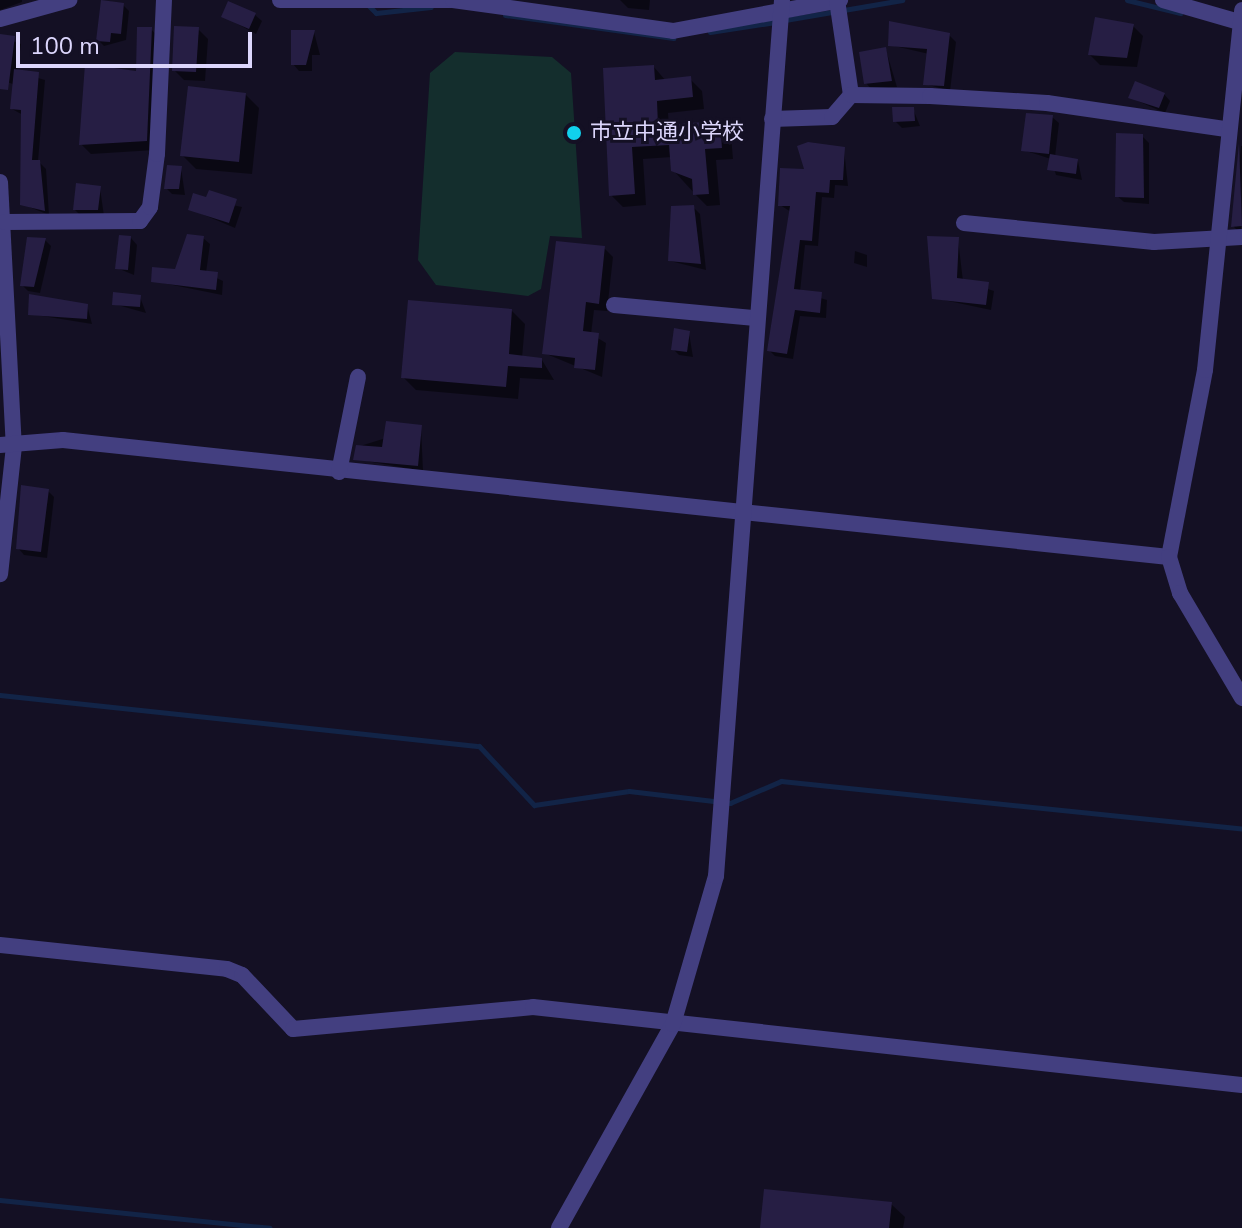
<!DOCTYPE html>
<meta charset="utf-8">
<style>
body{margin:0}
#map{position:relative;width:1242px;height:1228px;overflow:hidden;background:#141024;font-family:"Nunito Sans","Noto Sans JP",sans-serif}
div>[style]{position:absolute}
.green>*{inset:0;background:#142e2d}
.shadow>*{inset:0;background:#0007}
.stream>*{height:5px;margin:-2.5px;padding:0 2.5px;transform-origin:2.5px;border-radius:2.5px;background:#122447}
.building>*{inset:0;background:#261e44}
.minor>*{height:16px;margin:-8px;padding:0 8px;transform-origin:8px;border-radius:8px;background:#433f80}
.dots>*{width:22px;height:22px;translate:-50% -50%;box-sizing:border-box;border:4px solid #141024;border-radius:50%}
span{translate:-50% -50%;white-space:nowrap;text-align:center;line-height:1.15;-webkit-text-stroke:6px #141024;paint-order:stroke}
.poi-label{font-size:22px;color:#dcd6fc}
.left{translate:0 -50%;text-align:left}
.scale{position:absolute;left:16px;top:32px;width:236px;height:36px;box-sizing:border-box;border:4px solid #dcd6fc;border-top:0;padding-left:10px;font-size:24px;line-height:28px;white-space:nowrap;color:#dcd6fc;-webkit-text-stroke:6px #141024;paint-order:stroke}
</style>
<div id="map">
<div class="green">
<i style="clip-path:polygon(455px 52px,552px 57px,571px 73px,582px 238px,550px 236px,541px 289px,528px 296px,436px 285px,418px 260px,430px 73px)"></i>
</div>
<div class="shadow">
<i style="clip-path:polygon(0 0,22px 0,22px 2px,0 10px)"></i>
<i style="clip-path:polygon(620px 0,650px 0,649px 10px,628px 8px)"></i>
<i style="clip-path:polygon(123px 5px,129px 11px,126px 40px,104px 46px,98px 40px)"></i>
<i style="clip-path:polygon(255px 15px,262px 21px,256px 34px,223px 16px)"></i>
<i style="clip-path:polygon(1133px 26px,1143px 36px,1137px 67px,1100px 65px,1090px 55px)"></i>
<i style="clip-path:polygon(151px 29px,160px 39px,155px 150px,91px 154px,81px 144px,138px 73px)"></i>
<i style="clip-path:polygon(198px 29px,208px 39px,205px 81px,184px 80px,174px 70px)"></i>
<i style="clip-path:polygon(314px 32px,320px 55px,312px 55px,312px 71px,299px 71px,293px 64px)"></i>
<i style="clip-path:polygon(949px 35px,956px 42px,950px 91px,925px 84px,929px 54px,890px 45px)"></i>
<i style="clip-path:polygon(0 36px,21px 44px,17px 72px,45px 80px,38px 161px,46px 169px,49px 215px,22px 204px,23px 115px,12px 109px,15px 85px,0 79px)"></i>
<i style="clip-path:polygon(886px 50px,897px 87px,872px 90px,866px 83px)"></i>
<i style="clip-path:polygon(654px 67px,666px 81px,690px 79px,702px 91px,704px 109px,668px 113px,669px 126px,719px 123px,731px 135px,733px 159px,716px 160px,720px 205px,707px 206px,695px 194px,673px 170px,672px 157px,643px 159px,646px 205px,623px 207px,611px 195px)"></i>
<i style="clip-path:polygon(245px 94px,259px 108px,252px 174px,196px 169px,182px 155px)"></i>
<i style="clip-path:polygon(1164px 94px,1170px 101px,1165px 113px,1131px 98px)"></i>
<i style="clip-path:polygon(913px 109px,920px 126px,902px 128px,895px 121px)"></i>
<i style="clip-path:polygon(1052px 117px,1059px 123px,1055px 157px,1078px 161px,1082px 180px,1056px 175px,1051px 159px,1023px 150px)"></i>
<i style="clip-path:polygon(1142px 136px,1149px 143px,1149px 204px,1124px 202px,1117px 196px)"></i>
<i style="clip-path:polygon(1241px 146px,1242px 146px,1241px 234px,1233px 226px)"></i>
<i style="clip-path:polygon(844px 149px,848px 186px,835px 185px,834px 198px,822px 197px,818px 246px,805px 245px,800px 292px,827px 300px,826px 318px,800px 316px,793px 359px,775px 356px,769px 350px,791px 212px,780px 205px,807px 171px)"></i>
<i style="clip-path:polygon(181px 168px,185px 195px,172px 194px,166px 188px)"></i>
<i style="clip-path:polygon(100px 188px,104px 216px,81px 216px,75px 210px)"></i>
<i style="clip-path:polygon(208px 200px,242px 207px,235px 228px,190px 209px)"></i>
<i style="clip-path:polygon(693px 207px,700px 214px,706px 270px,670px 261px)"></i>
<i style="clip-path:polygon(131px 238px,137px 245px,134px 275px,117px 268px)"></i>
<i style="clip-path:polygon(203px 238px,210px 244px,206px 273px,223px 281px,222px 295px,153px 281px,177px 271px)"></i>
<i style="clip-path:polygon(958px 239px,963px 281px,994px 291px,991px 310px,934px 298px)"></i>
<i style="clip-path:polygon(45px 240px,51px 246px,40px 293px,28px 291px,22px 285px)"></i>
<i style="clip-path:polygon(604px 248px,613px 257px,607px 311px,594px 310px,591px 334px,606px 343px,602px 377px,544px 353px)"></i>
<i style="clip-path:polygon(855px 251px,867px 255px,867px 267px,854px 263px)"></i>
<i style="clip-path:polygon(140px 297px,146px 313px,114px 304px)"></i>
<i style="clip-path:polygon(87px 305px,92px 324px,30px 314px)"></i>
<i style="clip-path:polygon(512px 311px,525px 324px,522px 358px,542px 360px,554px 380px,520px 378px,518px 399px,416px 390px,403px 377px)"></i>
<i style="clip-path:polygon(689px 333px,693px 357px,679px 355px,673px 349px)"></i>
<i style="clip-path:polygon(421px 427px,423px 471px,355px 459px,357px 447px)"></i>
<i style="clip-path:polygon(48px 491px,54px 497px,47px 558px,24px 555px,18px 548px)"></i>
<i style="clip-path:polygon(891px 1204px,905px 1217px,903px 1228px,762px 1228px)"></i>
</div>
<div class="stream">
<i style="left:1127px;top:0;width:55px;rotate:13.8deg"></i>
<i style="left:369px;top:6px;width:10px;rotate:45deg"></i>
<i style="left:376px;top:13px;width:55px;rotate:-6.2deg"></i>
<i style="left:505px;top:15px;width:170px;rotate:7.8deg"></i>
<i style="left:785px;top:20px;width:119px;rotate:-9.7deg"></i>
<i style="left:710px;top:32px;width:66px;rotate:-8.7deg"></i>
<i style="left:0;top:695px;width:482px;rotate:6.1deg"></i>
<i style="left:479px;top:746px;width:81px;rotate:47deg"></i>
<i style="left:534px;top:805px;width:96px;rotate:-8.4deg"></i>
<i style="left:629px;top:791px;width:102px;rotate:6.8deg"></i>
<i style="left:730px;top:803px;width:56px;rotate:-23.3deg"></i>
<i style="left:781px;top:781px;width:463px;rotate:5.9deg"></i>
<i style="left:0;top:1200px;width:271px;rotate:5.9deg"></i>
</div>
<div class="building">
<i style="clip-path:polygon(101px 0,124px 3px,121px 34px,111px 33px,110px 42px,96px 41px)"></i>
<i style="clip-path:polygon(228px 1px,256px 13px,249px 29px,221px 17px)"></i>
<i style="clip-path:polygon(1095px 17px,1134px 24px,1127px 58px,1088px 55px)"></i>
<i style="clip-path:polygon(889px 21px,950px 33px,944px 86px,923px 85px,927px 49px,888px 46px)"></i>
<i style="clip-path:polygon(174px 26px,199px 27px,196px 72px,172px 71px)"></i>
<i style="clip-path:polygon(137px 27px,152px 27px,147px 141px,79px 145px,85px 64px,136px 71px)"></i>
<i style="clip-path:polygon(291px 30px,315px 30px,306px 65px,291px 65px)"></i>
<i style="clip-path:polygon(0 34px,15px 36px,8px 90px,0 89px)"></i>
<i style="clip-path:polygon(886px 47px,892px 81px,864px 84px,859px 52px)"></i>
<i style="clip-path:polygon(654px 65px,655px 80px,691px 76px,693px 97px,657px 101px,658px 125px,720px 121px,722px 148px,705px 149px,709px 194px,693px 195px,692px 179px,671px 171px,669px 145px,632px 147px,635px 194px,609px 196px,603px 68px)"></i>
<i style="clip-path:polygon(14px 69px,39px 72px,32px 160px,40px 160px,45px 211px,20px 205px,21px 110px,10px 109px)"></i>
<i style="clip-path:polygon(1135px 81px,1165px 93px,1159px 108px,1128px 98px)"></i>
<i style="clip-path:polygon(188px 86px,246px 93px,239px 162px,180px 156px)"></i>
<i style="clip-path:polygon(892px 107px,914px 107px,915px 121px,893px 122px)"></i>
<i style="clip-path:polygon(1026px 113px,1053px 115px,1049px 154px,1021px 151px)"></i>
<i style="clip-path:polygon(1116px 133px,1143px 134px,1144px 198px,1115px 197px)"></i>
<i style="clip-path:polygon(808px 142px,845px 147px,843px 180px,830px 180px,829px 193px,816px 192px,812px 241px,800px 240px,794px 289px,822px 292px,820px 313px,795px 310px,787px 354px,767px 351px,790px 206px,778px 206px,780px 168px,804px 169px,797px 146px)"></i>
<i style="clip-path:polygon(1239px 143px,1242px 226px,1231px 227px)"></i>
<i style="clip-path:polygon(1050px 154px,1078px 159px,1076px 174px,1047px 170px)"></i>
<i style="clip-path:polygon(167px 165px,182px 166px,179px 189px,164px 189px)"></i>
<i style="clip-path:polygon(76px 183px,101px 186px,98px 210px,73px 210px)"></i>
<i style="clip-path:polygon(209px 190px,237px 199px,229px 223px,188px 210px,193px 193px,206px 197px)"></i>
<i style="clip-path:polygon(694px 205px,701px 264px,668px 261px,671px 206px)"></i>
<i style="clip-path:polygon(187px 234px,204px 236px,200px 270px,218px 272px,216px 290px,151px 282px,152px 267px,175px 269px)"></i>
<i style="clip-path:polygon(119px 235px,131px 236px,128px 270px,115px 269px)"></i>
<i style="clip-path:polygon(927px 236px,959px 237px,957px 278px,989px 282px,986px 305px,932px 299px)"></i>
<i style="clip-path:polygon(27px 237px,46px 238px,34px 287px,20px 286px)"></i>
<i style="clip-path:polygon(556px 241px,605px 246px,599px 304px,586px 302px,583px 331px,599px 333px,595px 370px,574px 368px,575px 358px,542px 354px)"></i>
<i style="clip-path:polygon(113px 292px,141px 295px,140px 307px,112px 305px)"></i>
<i style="clip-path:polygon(29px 294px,88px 304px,87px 319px,28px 315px)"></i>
<i style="clip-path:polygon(408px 300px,512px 309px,509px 354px,542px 358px,542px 368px,508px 366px,506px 387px,401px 378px)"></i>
<i style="clip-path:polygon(674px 328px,690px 331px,687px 352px,671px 350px)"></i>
<i style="clip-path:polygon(386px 421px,422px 425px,418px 466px,353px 460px,356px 445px,382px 447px)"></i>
<i style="clip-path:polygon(21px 485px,49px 489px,41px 552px,16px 549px)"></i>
<i style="clip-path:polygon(764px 1189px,892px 1202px,889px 1228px,760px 1228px)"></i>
</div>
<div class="minor">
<i style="left:280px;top:0;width:173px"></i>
<i style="left:453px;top:0;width:222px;rotate:8deg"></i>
<i style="left:673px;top:31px;width:170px;rotate:-10.5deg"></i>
<i style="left:837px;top:0;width:96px;rotate:81.6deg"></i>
<i style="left:1163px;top:0;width:82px;rotate:16.2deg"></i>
<i style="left:0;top:19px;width:72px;rotate:-15.4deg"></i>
<i style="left:772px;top:119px;width:60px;rotate:-1.9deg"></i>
<i style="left:832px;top:117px;width:29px;rotate:-49deg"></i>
<i style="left:851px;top:95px;width:79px;rotate:0.7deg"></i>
<i style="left:930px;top:96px;width:117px;rotate:3.4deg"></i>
<i style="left:1047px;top:103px;width:181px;rotate:8.3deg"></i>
<i style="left:0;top:182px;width:264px;rotate:87deg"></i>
<i style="left:14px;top:446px;width:129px;rotate:96.2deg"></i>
<i style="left:5px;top:222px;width:135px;rotate:-0.4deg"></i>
<i style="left:140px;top:221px;width:17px;rotate:-54deg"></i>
<i style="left:150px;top:207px;width:53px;rotate:-82.5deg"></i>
<i style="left:157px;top:154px;width:154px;rotate:-87.4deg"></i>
<i style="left:964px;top:223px;width:191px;rotate:5.7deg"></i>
<i style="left:1154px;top:242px;width:88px;rotate:-3.3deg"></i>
<i style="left:614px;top:305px;width:142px;rotate:5.3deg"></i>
<i style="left:0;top:445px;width:63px;rotate:-4.5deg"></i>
<i style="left:63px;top:440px;width:1112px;rotate:6.04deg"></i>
<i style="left:1169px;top:557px;width:190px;rotate:-79.1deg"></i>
<i style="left:1205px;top:370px;width:362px;rotate:-84.1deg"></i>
<i style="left:339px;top:472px;width:97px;rotate:-78.7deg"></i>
<i style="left:1169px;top:557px;width:38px;rotate:73deg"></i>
<i style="left:1180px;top:593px;width:122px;rotate:59.4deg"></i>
<i style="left:0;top:945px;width:228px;rotate:6deg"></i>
<i style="left:227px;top:969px;width:16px;rotate:22deg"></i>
<i style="left:242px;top:975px;width:74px;rotate:46.6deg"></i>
<i style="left:293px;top:1029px;width:241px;rotate:-5.2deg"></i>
<i style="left:533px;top:1007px;width:713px;rotate:6.28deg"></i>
<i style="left:559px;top:1228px;width:234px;rotate:-60.8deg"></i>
<i style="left:673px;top:1024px;width:154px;rotate:-73.8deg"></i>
<i style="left:716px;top:876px;width:878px;rotate:-85.69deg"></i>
</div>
<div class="dots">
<i style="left:574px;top:133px;background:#11d1ed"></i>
</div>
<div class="poi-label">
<span class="left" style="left:590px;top:133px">市立中通小学校</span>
</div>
<div class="scale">100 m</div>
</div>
